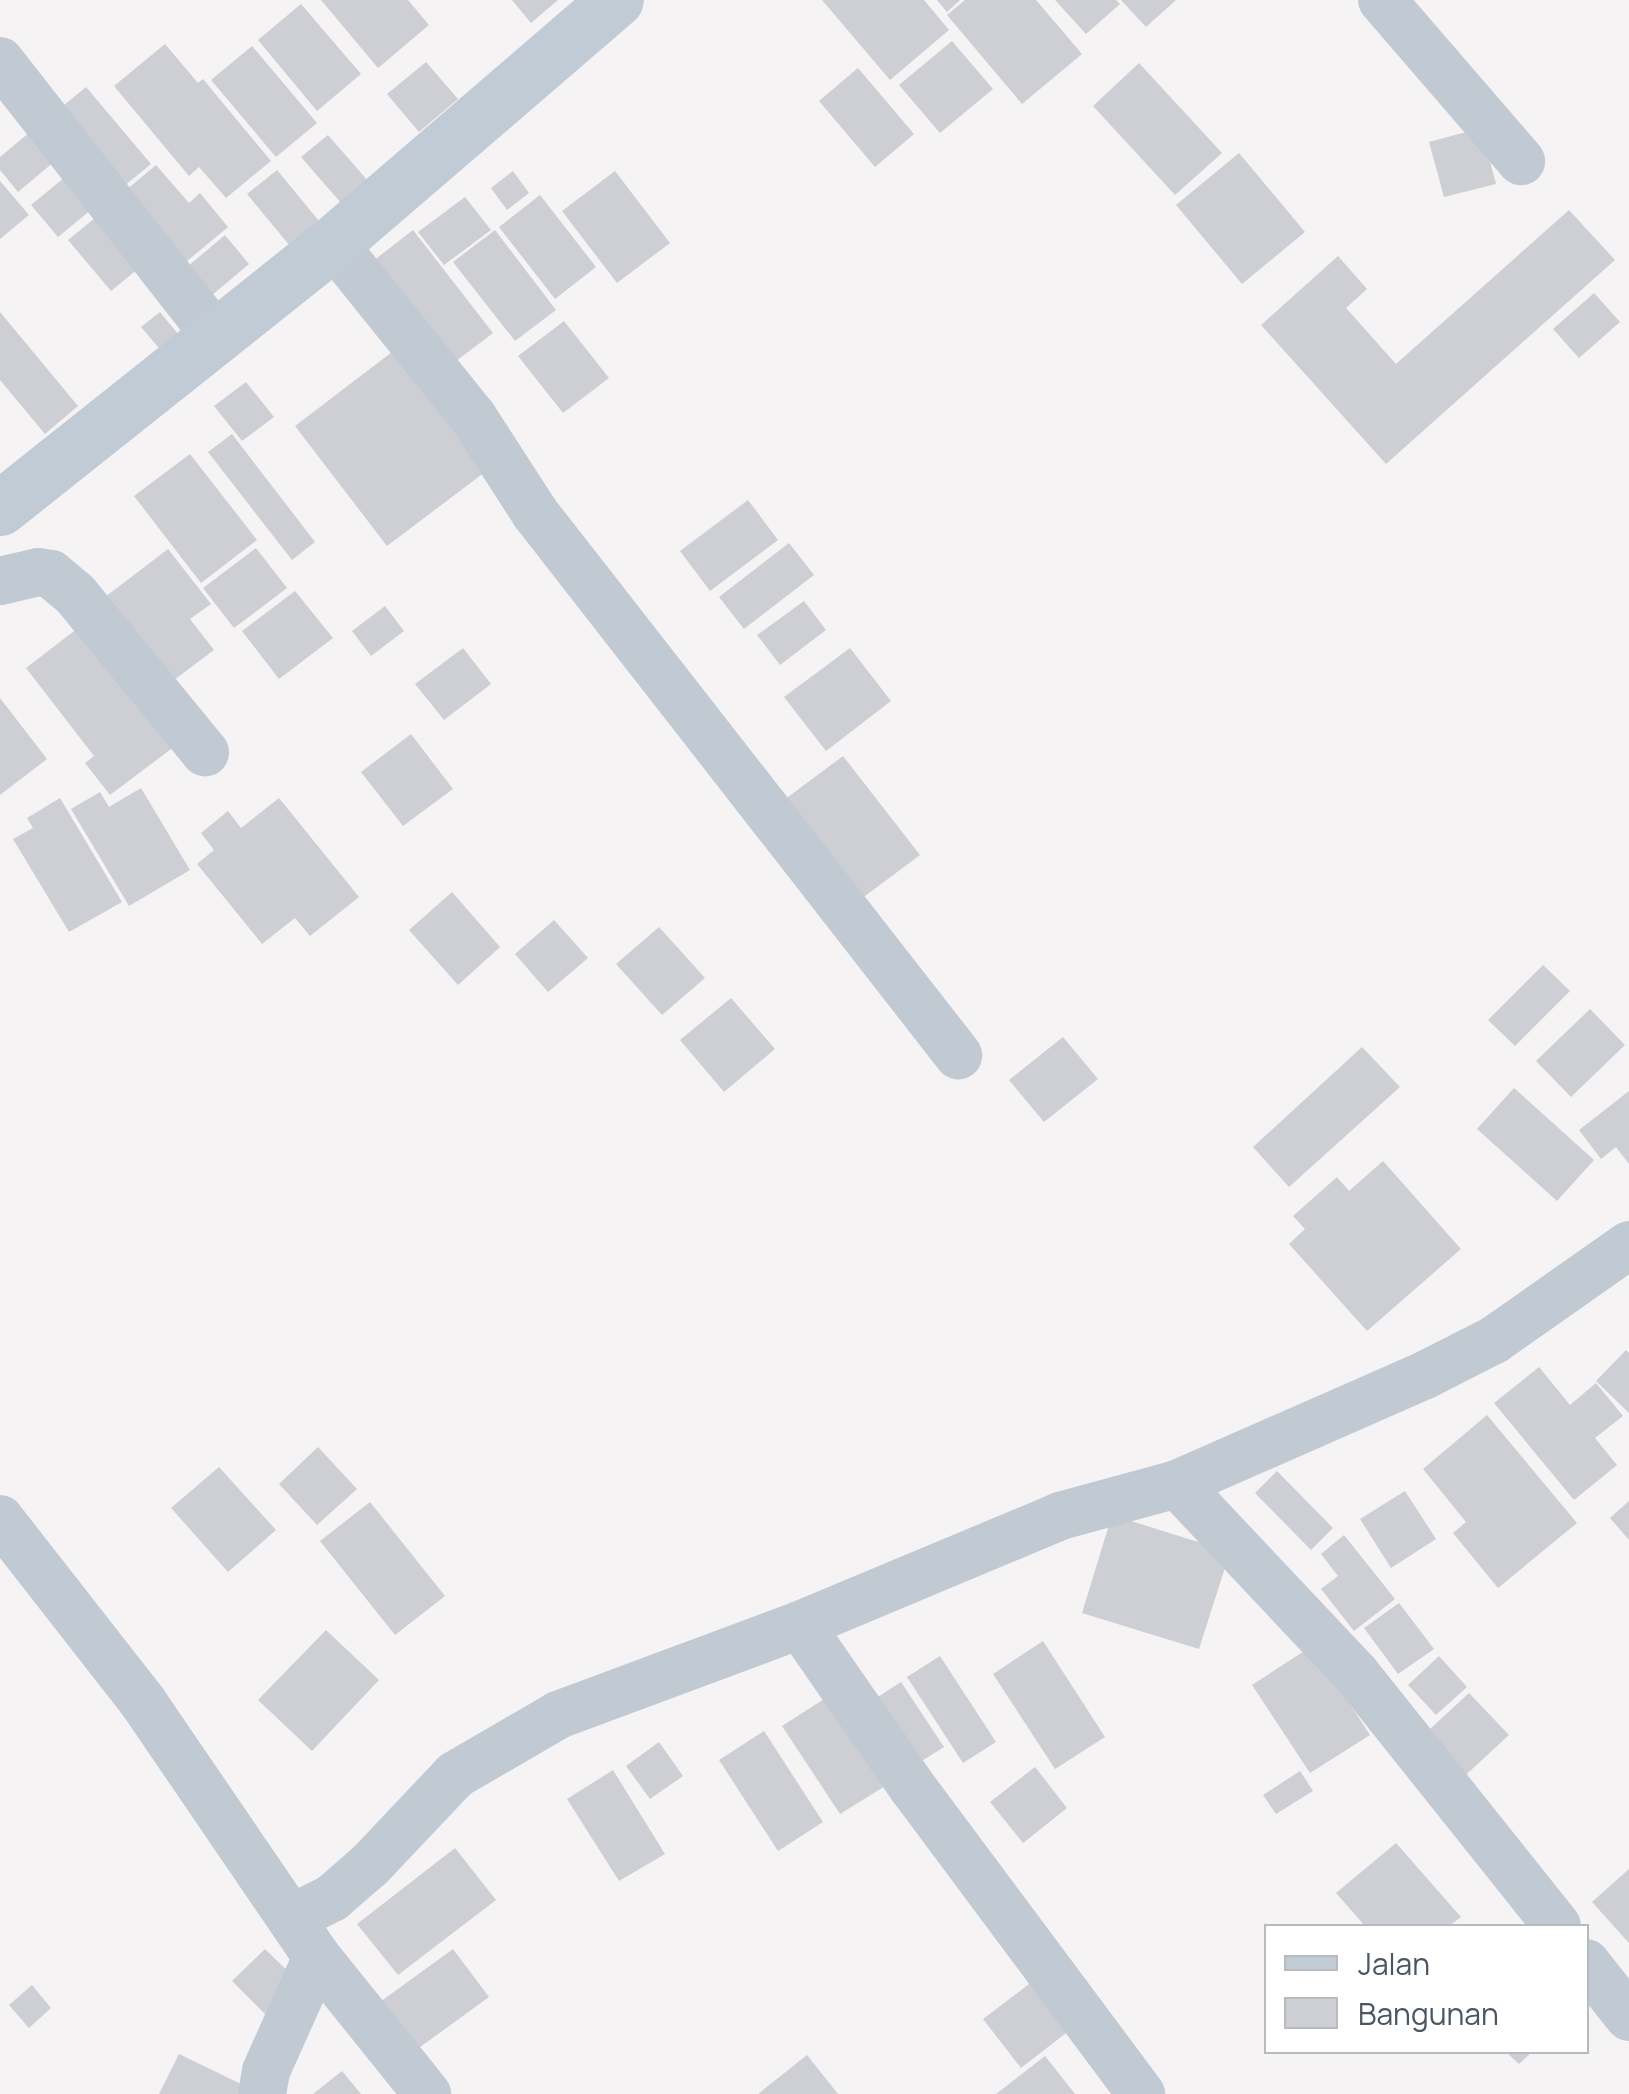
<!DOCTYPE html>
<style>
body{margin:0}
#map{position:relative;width:1629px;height:2094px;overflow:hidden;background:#f5f3f3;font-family:Manrope,sans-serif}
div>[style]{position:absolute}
.building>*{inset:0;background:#cdcfd5}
.street>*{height:48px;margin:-24px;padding:0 24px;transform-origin:24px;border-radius:24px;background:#c1cad2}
.secondary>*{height:55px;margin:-27.5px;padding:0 27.5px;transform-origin:27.5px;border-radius:27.5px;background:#c1cbd6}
span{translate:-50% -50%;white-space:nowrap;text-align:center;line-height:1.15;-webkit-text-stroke:10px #fff;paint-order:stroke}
.legend{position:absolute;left:1264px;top:1924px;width:325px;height:130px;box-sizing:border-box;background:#fff;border:2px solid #b7bbc0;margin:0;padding:12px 18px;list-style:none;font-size:30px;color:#4a5661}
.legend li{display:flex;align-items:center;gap:20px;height:50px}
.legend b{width:50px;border:2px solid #b7bbc0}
</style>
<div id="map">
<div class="building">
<i style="clip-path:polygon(321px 0,408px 0,429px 25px,378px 68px)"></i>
<i style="clip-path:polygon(512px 0,558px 0,531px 23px)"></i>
<i style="clip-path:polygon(822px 0,924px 0,949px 30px,890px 80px)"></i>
<i style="clip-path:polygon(937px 0,960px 0,947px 12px)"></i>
<i style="clip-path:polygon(965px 0,1036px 0,1082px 54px,1022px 104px,947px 15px)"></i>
<i style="clip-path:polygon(1055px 0,1116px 0,1120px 4px,1086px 34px)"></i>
<i style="clip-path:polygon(1121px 0,1176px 0,1146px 27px)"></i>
<i style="clip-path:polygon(301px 4px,361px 74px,317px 111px,258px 40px)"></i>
<i style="clip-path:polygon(952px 41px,993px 89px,940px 133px,899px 85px)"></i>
<i style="clip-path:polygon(165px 44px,198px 83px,203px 79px,271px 161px,226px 198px,199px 167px,189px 176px,114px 86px)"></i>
<i style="clip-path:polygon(252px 46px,317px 123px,276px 157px,211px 80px)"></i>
<i style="clip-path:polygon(426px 62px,458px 99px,419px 132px,387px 94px)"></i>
<i style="clip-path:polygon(1139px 63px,1222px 153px,1175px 195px,1093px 106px)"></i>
<i style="clip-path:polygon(858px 68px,914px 134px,875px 167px,819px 101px)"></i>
<i style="clip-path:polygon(86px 87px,151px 164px,123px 187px,58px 110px)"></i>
<i style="clip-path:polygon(42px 122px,67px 151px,18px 192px,0 170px,0 157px)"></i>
<i style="clip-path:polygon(1481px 128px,1496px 184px,1444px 197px,1429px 142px)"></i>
<i style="clip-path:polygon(328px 135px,368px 181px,341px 203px,301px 157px)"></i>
<i style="clip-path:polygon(1239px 153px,1305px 232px,1242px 284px,1176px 205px)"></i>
<i style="clip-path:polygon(156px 165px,189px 203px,200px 193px,228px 227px,180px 267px,119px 196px)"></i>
<i style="clip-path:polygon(76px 168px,103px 200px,58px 237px,31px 205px)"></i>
<i style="clip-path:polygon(277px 170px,319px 221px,290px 246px,247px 194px)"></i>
<i style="clip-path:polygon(513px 171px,529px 193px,507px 210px,491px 188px)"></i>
<i style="clip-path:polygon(615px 171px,670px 243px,617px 283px,562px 211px)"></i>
<i style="clip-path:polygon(0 181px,29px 215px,0 239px)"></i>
<i style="clip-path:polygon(540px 195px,596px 267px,555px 299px,499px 227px)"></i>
<i style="clip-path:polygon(465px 197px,491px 230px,444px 265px,418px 232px)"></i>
<i style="clip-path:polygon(106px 209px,149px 260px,111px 291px,68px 240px)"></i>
<i style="clip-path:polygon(1569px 210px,1615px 260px,1386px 464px,1261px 325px,1338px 256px,1367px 289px,1346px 308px,1396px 364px)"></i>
<i style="clip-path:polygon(413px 230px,493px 333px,447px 368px,368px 265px)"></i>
<i style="clip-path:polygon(495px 230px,556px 310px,515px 341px,453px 262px)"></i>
<i style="clip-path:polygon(225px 235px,249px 264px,211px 296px,187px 267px)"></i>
<i style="clip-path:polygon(1594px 293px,1620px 322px,1579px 358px,1553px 329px)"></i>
<i style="clip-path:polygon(0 312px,78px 406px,45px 434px,0 380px)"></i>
<i style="clip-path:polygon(160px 312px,182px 339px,164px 354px,141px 327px)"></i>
<i style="clip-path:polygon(564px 321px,609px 378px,563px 413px,518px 356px)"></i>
<i style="clip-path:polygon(396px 349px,489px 469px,387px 546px,295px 426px)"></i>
<i style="clip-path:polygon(246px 382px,274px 417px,242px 441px,214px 406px)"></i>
<i style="clip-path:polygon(232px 434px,315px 542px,292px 560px,208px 452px)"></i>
<i style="clip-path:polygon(190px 454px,257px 540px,201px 583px,134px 496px)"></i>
<i style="clip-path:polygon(748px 500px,778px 540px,710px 591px,680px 551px)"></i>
<i style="clip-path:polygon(789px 543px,814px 575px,744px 629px,719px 597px)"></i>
<i style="clip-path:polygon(256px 548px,287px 588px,234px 628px,203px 588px)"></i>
<i style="clip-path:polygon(168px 549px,211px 604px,190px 619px,214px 650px,170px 683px,105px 597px)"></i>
<i style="clip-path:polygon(295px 591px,333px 638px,279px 679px,242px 631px)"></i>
<i style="clip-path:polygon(804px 601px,826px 630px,780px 665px,757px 635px)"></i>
<i style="clip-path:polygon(385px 606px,404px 631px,371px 656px,352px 631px)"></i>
<i style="clip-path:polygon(87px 621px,179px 743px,110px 795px,85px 763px,94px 756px,26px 668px)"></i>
<i style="clip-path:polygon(463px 648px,491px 684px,444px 720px,415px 684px)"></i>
<i style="clip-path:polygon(850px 648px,891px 701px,826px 751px,784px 697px)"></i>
<i style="clip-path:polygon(0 698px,47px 759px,0 795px)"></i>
<i style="clip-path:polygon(411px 734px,453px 789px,403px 826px,361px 772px)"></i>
<i style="clip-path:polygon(843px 756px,920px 855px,861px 899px,784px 800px)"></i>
<i style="clip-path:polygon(141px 788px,190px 870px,129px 906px,71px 809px,100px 792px,109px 807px)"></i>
<i style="clip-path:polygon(60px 798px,122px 902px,69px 932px,13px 839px,33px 828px,27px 818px)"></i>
<i style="clip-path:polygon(279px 798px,359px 897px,310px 936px,295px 918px,262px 944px,197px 864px,214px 850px,201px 833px,228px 811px,241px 828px)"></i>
<i style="clip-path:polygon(452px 892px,500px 947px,458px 985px,409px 930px)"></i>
<i style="clip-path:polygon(554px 920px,588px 958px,548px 992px,515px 954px)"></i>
<i style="clip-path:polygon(659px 927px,705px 978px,662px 1015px,616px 964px)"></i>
<i style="clip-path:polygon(1543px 965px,1570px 991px,1515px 1046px,1488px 1020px)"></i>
<i style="clip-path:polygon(731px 998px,775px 1049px,724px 1092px,680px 1040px)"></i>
<i style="clip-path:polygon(1590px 1009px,1625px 1045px,1571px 1097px,1536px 1061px)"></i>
<i style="clip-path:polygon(1063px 1037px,1098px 1079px,1044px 1122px,1009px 1080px)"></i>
<i style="clip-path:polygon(1362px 1047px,1400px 1087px,1289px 1187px,1253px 1147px)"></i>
<i style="clip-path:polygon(1514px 1088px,1594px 1160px,1557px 1201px,1477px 1129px)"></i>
<i style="clip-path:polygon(1629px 1091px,1629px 1164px,1616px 1147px,1601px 1159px,1579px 1130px)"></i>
<i style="clip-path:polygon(1383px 1161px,1461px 1249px,1367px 1331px,1289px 1244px,1305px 1229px,1293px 1216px,1337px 1177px,1349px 1191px)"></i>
<i style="clip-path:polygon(1626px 1350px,1629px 1353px,1629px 1413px,1596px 1381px)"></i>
<i style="clip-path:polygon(1539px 1367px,1570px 1405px,1596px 1383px,1623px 1416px,1595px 1438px,1617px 1465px,1574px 1500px,1494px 1403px)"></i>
<i style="clip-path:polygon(1487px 1415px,1577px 1523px,1498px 1588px,1453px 1533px,1466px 1522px,1423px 1469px)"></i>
<i style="clip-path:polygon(318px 1447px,357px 1489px,317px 1525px,279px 1484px)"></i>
<i style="clip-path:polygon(219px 1467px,276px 1530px,228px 1572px,171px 1508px)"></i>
<i style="clip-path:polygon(1277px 1471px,1333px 1528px,1311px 1550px,1255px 1493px)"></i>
<i style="clip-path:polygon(1405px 1491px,1436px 1539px,1391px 1568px,1360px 1519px)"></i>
<i style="clip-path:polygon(1629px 1501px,1629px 1540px,1610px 1518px)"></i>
<i style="clip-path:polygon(370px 1502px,445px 1596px,395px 1635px,320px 1541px)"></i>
<i style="clip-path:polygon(1112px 1515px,1230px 1552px,1199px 1649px,1082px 1613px)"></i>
<i style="clip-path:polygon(1344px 1535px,1395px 1599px,1354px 1631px,1321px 1589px,1338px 1576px,1321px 1554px)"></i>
<i style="clip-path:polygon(1399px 1603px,1434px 1649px,1398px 1674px,1364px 1628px)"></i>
<i style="clip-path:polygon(326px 1630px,379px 1680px,312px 1751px,258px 1700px)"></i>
<i style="clip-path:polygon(1043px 1641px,1105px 1737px,1055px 1769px,993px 1674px)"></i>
<i style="clip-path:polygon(1312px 1646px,1370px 1735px,1310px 1773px,1252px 1685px)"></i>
<i style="clip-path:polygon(940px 1656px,996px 1742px,963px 1763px,907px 1677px)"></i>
<i style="clip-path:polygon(1439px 1656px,1467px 1687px,1436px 1715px,1408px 1685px)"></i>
<i style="clip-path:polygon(901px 1682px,944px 1747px,912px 1767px,870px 1702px)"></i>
<i style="clip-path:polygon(1469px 1693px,1509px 1735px,1456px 1784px,1417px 1741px)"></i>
<i style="clip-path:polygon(832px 1694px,890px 1783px,840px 1814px,782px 1726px)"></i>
<i style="clip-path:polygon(764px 1731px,823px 1822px,778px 1851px,719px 1760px)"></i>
<i style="clip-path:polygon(659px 1742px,683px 1776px,650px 1799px,626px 1766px)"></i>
<i style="clip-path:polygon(1035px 1767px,1067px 1808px,1023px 1843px,990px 1802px)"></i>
<i style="clip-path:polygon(613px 1770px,665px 1854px,619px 1881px,567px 1799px)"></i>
<i style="clip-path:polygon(1300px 1771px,1313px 1791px,1276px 1814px,1263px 1795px)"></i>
<i style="clip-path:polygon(1396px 1843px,1461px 1917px,1449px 1926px,1365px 1926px,1336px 1893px)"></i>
<i style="clip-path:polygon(455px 1848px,496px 1900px,398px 1975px,357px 1924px)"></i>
<i style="clip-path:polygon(1629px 1869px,1629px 1943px,1592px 1902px)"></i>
<i style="clip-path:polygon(265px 1949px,299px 1982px,266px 2015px,232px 1981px)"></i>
<i style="clip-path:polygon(453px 1949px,489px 1997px,416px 2050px,380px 2002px)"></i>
<i style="clip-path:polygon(1041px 1975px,1079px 2023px,1021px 2068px,983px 2019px)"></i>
<i style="clip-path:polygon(32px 1985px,51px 2008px,29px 2028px,9px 2005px)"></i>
<i style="clip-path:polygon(1506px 2052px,1532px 2052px,1519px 2064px)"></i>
<i style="clip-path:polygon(179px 2054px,243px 2085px,239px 2094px,159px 2094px)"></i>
<i style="clip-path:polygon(807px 2055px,838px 2094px,758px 2094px)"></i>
<i style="clip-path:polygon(1045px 2056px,1075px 2094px,996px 2094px)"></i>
<i style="clip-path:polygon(342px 2071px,361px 2094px,313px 2094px)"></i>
</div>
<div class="street">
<i style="left:1382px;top:0;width:213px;rotate:49.2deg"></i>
<i style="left:0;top:61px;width:348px;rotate:51.9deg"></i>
<i style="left:333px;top:243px;width:223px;rotate:51.2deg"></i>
<i style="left:473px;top:417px;width:114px;rotate:57.1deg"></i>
<i style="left:535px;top:513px;width:688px;rotate:52.03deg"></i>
<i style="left:0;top:581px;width:39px;rotate:-13deg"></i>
<i style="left:38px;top:572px;width:13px;rotate:9deg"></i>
<i style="left:51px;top:574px;width:31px;rotate:40deg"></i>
<i style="left:75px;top:594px;width:205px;rotate:50.6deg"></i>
<i style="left:1177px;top:1484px;width:261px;rotate:46.7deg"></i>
<i style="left:1356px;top:1674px;width:322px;rotate:51.4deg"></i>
<i style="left:0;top:1519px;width:232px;rotate:52deg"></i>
<i style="left:143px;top:1702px;width:309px;rotate:55.7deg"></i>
<i style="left:317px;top:1957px;width:176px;rotate:51.2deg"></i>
<i style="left:800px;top:1625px;width:198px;rotate:55.3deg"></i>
<i style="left:913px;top:1788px;width:382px;rotate:53.3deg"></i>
<i style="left:292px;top:1918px;width:45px;rotate:-26.6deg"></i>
<i style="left:332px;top:1898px;width:50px;rotate:-41deg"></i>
<i style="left:370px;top:1865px;width:124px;rotate:-46.6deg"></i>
<i style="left:455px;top:1775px;width:119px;rotate:-30.2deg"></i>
<i style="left:558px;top:1715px;width:258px;rotate:-20.4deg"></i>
<i style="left:800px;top:1625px;width:282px;rotate:-22.7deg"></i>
<i style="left:1060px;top:1516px;width:121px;rotate:-15.3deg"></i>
<i style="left:1177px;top:1484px;width:271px;rotate:-23.7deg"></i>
<i style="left:1425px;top:1375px;width:77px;rotate:-26.9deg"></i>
<i style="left:1494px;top:1340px;width:165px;rotate:-35.1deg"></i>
<i style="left:1586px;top:1963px;width:69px;rotate:51.5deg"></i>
<i style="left:262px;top:2094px;width:23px;rotate:-80deg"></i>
<i style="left:266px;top:2071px;width:125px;rotate:-65.9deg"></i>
</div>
<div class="secondary">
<i style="left:0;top:508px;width:426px;rotate:-38.5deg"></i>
<i style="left:333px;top:243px;width:373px;rotate:-40.7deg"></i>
</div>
<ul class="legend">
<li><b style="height:12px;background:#c1cbd6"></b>Jalan</li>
<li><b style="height:28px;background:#cdcfd5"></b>Bangunan</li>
</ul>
</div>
